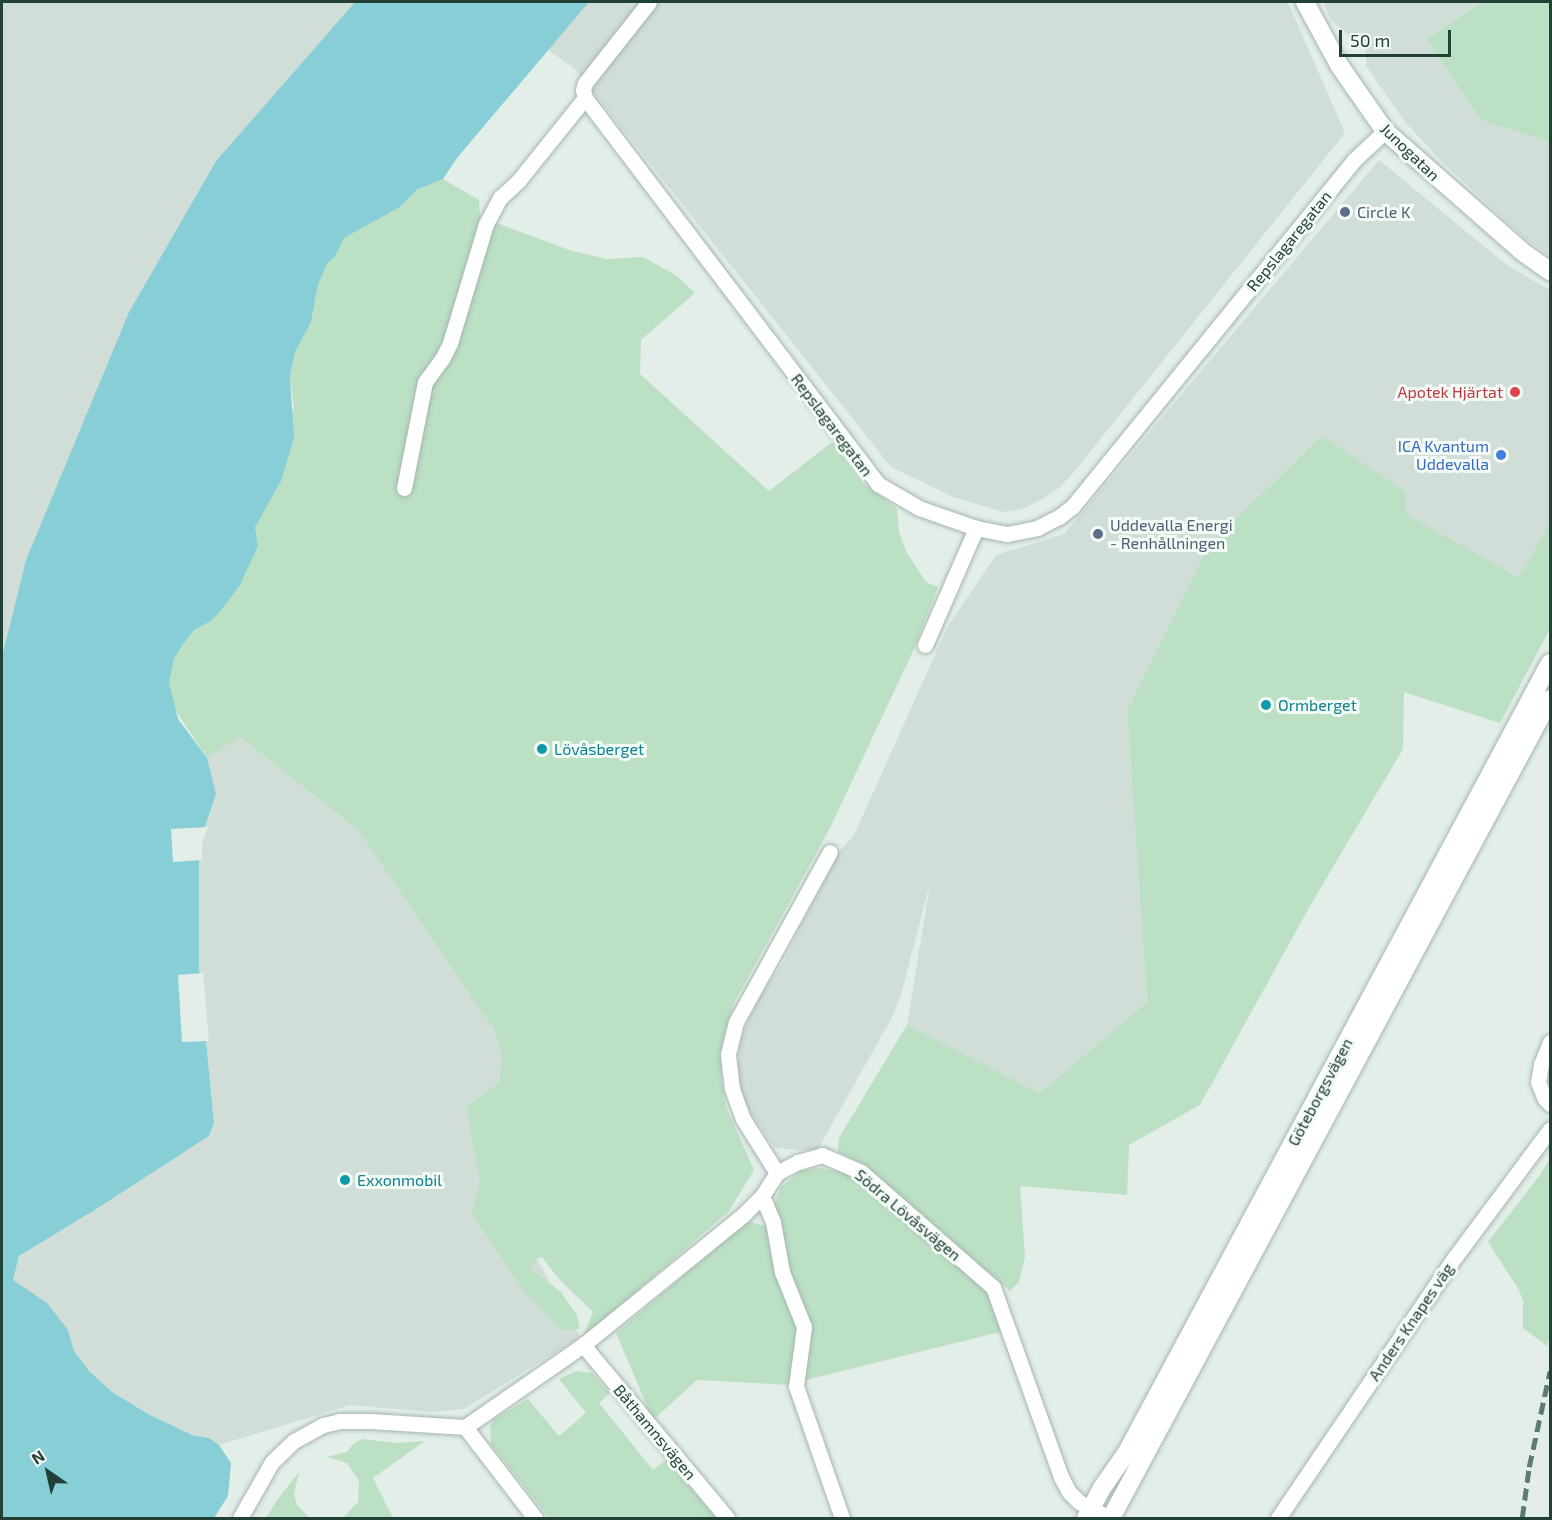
<!DOCTYPE html>
<meta charset="utf-8">
<style>
body{margin:0}
#map{position:relative;width:1552px;height:1520px;overflow:hidden;background:#e3eee8;font-family:"Exo 2",sans-serif}
div>[style]{position:absolute}
.built>*{inset:0;background:#d1ded7}
.green>*{inset:0;background:#bbe0c3}
.water>*{inset:0;background:#88ced6}
.pier>*{inset:0;background:#e3eee8}
.roads{filter:drop-shadow(0 0 2px #a5b6af) drop-shadow(0 0 2px #a5b6af)}
.minor>*{height:15px;margin:-7.5px;padding:0 7.5px;transform-origin:7.5px;border-radius:7.5px;background:#fff}
.tertiary>*{height:18px;margin:-9px;padding:0 9px;transform-origin:9px;border-radius:9px;background:#fff}
.secondary>*{height:18px;margin:-9px;padding:0 9px;transform-origin:9px;border-radius:9px;background:#fff}
.rail>*{height:4.5px;margin-top:-2.25px;transform-origin:0;background:repeating-linear-gradient(90deg,#5c7c72 0 12px,transparent 0 18px)}
.dots>*{width:16px;height:16px;translate:-50% -50%;box-sizing:border-box;border:3px solid #f4faf6;border-radius:50%}
span{translate:-50% -50%;white-space:nowrap;text-align:center;line-height:1.15;-webkit-text-stroke:6px #f4faf6;paint-order:stroke}
.street-label{font-size:16px;color:#214036}
.service-label{font-size:16px;color:#4e5e75}
.left{translate:0 -50%;text-align:left}
.health-label{font-size:16px;color:#be3a42}
.right{translate:-100% -50%;text-align:right}
.shop-label{font-size:16px;color:#366cbe}
.culture-label{font-size:16px;color:#0d838f}
.frame{position:absolute;inset:0;border:3px solid #214036;pointer-events:none}
.north{position:absolute;left:18px;top:1442px;width:60px;height:60px;-webkit-text-stroke:4px #f4faf6;paint-order:stroke;rotate:326deg;font-size:16px;font-weight:700;line-height:24px;text-align:center;color:#214036}
.north::after{content:'';display:block;margin:auto;width:21px;height:27px;background:#214036;clip-path:polygon(50% 0,100% 100%,50% 72%,0 100%)}
.scale{position:absolute;left:1339px;top:30px;width:112px;height:27px;box-sizing:border-box;border:3px solid #214036;border-top:0;padding-left:8px;font-size:18px;line-height:21px;white-space:nowrap;color:#214036;-webkit-text-stroke:4px #f4faf6;paint-order:stroke}
</style>
<div id="map">
<div class="built">
<i style="clip-path:polygon(2px 2px,355px 2px,216px 161px,129px 312px,27px 560px,2px 657px)"></i>
<i style="clip-path:polygon(589px 2px,1288px 2px,1345px 133px,1074px 472px,1059px 488px,1041px 500px,1022px 509px,1004px 512px,953px 497px,891px 467px,575px 69px,548px 50px)"></i>
<i style="clip-path:polygon(1323px 2px,1483px 2px,1426px 39px,1481px 120px,1550px 142px,1550px 256px,1525px 238px,1443px 163px,1405px 122px,1366px 66px,1366px 50px,1331px 20px)"></i>
<i style="clip-path:polygon(1379px 160px,1507px 265px,1550px 290px,1550px 619px,1127px 711px,1147px 1002px,1040px 1093px,907px 1025px,930px 883px,901px 995px,891px 1019px,817px 1151px,775px 1148px,741px 1099px,737px 1072px,741px 1039px,756px 1003px,782px 964px,838px 853px,854px 835px,948px 626px,996px 555px,1064px 534px)"></i>
<i style="clip-path:polygon(240px 737px,358px 830px,495px 1031px,502px 1057px,499px 1083px,537px 1259px,580px 1337px,464px 1409px,431px 1412px,350px 1405px,219px 1445px,209px 1438px,192px 1435px,148px 1414px,112px 1392px,89px 1371px,74px 1351px,68px 1330px,13px 1280px,19px 1256px,98px 1208px,209px 1136px,214px 1123px,199px 968px,199px 843px,207px 758px)"></i>
</div>
<div class="green">
<i style="clip-path:polygon(1483px 2px,1550px 2px,1550px 142px,1481px 120px,1426px 39px)"></i>
<i style="clip-path:polygon(443px 179px,479px 200px,480px 217px,572px 251px,607px 259px,643px 257px,677px 276px,695px 293px,641px 340px,640px 374px,769px 491px,832px 442px,864px 484px,897px 509px,899px 532px,907px 553px,926px 582px,938px 587px,914px 649px,831px 826px,734px 1003px,723px 1039px,721px 1076px,726px 1107px,754px 1170px,729px 1211px,582px 1339px,593px 1312px,559px 1279px,542px 1257px,537px 1259px,529px 1268px,561px 1292px,577px 1315px,580px 1329px,561px 1330px,526px 1294px,472px 1214px,480px 1181px,466px 1107px,499px 1083px,502px 1057px,495px 1031px,358px 830px,240px 737px,207px 758px,172px 705px,169px 683px,174px 659px,183px 644px,194px 630px,211px 621px,258px 546px,255px 527px,294px 407px,290px 377px,295px 352px,311px 322px,318px 285px,327px 262px,335px 257px,344px 238px,400px 207px,420px 187px)"></i>
<i style="clip-path:polygon(1322px 436px,1406px 492px,1406px 514px,1519px 578px,1550px 523px,1550px 629px,1500px 723px,1404px 692px,1403px 749px,1310px 906px,1200px 1105px,1129px 1145px,1127px 1195px,1020px 1186px,1025px 1257px,1019px 1282px,1010px 1291px,865px 1165px,838px 1152px,839px 1138px,907px 1025px,1040px 1093px,1147px 1002px,1127px 711px,1209px 545px)"></i>
<i style="clip-path:polygon(1550px 1140px,1550px 1335px,1547px 1346px,1523px 1328px,1523px 1301px,1519px 1290px,1488px 1242px,1540px 1175px,1549px 1160px,1548px 1143px)"></i>
<i style="clip-path:polygon(819px 1168px,855px 1175px,988px 1289px,1004px 1331px,802px 1381px,811px 1327px,787px 1269px,774px 1205px,781px 1187px,801px 1171px)"></i>
<i style="clip-path:polygon(748px 1221px,769px 1228px,799px 1324px,791px 1385px,697px 1380px,653px 1420px,616px 1333px)"></i>
<i style="clip-path:polygon(576px 1371px,592px 1373px,610px 1393px,599px 1403px,653px 1470px,666px 1460px,716px 1518px,549px 1518px,491px 1444px,490px 1426px,494px 1419px,528px 1399px,559px 1436px,586px 1413px,559px 1379px)"></i>
<i style="clip-path:polygon(363px 1439px,396px 1443px,425px 1441px,373px 1478px,393px 1518px,343px 1518px,358px 1502px,359px 1481px,347px 1463px,327px 1457px,347px 1452px,354px 1443px)"></i>
<i style="clip-path:polygon(299px 1472px,294px 1494px,297px 1505px,310px 1518px,266px 1518px,277px 1500px)"></i>
</div>
<div class="water">
<i style="clip-path:polygon(355px 2px,589px 2px,457px 158px,443px 179px,418px 189px,400px 207px,344px 238px,335px 257px,327px 263px,318px 285px,311px 322px,295px 352px,290px 377px,294px 438px,281px 481px,255px 527px,258px 546px,240px 585px,222px 609px,211px 621px,194px 630px,183px 644px,174px 659px,169px 683px,178px 719px,207px 758px,216px 794px,199px 844px,199px 968px,214px 1123px,209px 1136px,98px 1208px,19px 1256px,13px 1280px,47px 1303px,68px 1330px,74px 1351px,89px 1371px,112px 1392px,148px 1414px,192px 1435px,209px 1438px,219px 1445px,231px 1463px,228px 1496px,214px 1518px,2px 1518px,2px 657px,26px 560px,129px 312px,216px 161px)"></i>
</div>
<div class="pier">
<i style="clip-path:polygon(208px 827px,202px 844px,202px 860px,173px 862px,171px 829px)"></i>
<i style="clip-path:polygon(203px 973px,209px 1041px,182px 1042px,178px 975px)"></i>
</div>
<div class="roads">
<div class="minor">
<i style="left:649px;top:2px;width:103px;rotate:128.3deg"></i>
<i style="left:585px;top:83px;width:7px;rotate:106deg"></i>
<i style="left:583px;top:90px;width:8px;rotate:76deg"></i>
<i style="left:585px;top:98px;width:485px;rotate:52.8deg"></i>
<i style="left:878px;top:484px;width:48px;rotate:30.3deg"></i>
<i style="left:919px;top:508px;width:60px;rotate:19.3deg"></i>
<i style="left:976px;top:528px;width:32px;rotate:11deg"></i>
<i style="left:1007px;top:534px;width:31px;rotate:-11deg"></i>
<i style="left:1037px;top:528px;width:25px;rotate:-27deg"></i>
<i style="left:1059px;top:517px;width:18px;rotate:-38deg"></i>
<i style="left:1073px;top:506px;width:446px;rotate:-50.9deg"></i>
<i style="left:1354px;top:160px;width:42px;rotate:-43.1deg"></i>
<i style="left:404px;top:488px;width:108px;rotate:-78.8deg"></i>
<i style="left:425px;top:382px;width:29px;rotate:-54deg"></i>
<i style="left:442px;top:359px;width:18px;rotate:-63deg"></i>
<i style="left:450px;top:343px;width:124px;rotate:-73.2deg"></i>
<i style="left:486px;top:224px;width:30px;rotate:-62deg"></i>
<i style="left:500px;top:198px;width:26px;rotate:-43deg"></i>
<i style="left:519px;top:180px;width:105px;rotate:-51.2deg"></i>
<i style="left:925px;top:645px;width:128px;rotate:-66.4deg"></i>
<i style="left:1550px;top:1042px;width:24px;rotate:112deg"></i>
<i style="left:1541px;top:1064px;width:18px;rotate:99deg"></i>
<i style="left:1538px;top:1082px;width:18px;rotate:68deg"></i>
<i style="left:1545px;top:1099px;width:7px;rotate:45deg"></i>
<i style="left:777px;top:1173px;width:64px;rotate:-122.2deg"></i>
<i style="left:743px;top:1119px;width:33px;rotate:-110deg"></i>
<i style="left:732px;top:1088px;width:34px;rotate:-97deg"></i>
<i style="left:728px;top:1054px;width:33px;rotate:-76deg"></i>
<i style="left:736px;top:1022px;width:194px;rotate:-61.1deg"></i>
<i style="left:762px;top:1196px;width:28px;rotate:67deg"></i>
<i style="left:773px;top:1222px;width:51px;rotate:79.8deg"></i>
<i style="left:782px;top:1272px;width:59px;rotate:68.2deg"></i>
<i style="left:804px;top:1327px;width:60px;rotate:97.7deg"></i>
<i style="left:796px;top:1386px;width:140px;rotate:70.8deg"></i>
<i style="left:583px;top:1345px;width:225px;rotate:50.2deg"></i>
<i style="left:465px;top:1427px;width:144px;rotate:-34.8deg"></i>
<i style="left:583px;top:1345px;width:208px;rotate:-39.1deg"></i>
<i style="left:744px;top:1214px;width:25px;rotate:-45deg"></i>
<i style="left:762px;top:1196px;width:27px;rotate:-57deg"></i>
<i style="left:777px;top:1173px;width:24px;rotate:-28deg"></i>
<i style="left:798px;top:1162px;width:25px;rotate:-16deg"></i>
<i style="left:822px;top:1155px;width:43px;rotate:23.6deg"></i>
<i style="left:861px;top:1172px;width:175px;rotate:41.1deg"></i>
<i style="left:993px;top:1287px;width:202px;rotate:70.3deg"></i>
<i style="left:1061px;top:1477px;width:17px;rotate:62deg"></i>
<i style="left:1069px;top:1492px;width:14px;rotate:45deg"></i>
<i style="left:1079px;top:1502px;width:34px;rotate:28deg"></i>
<i style="left:240px;top:1518px;width:64px;rotate:-60.3deg"></i>
<i style="left:272px;top:1462px;width:30px;rotate:-44deg"></i>
<i style="left:294px;top:1441px;width:33px;rotate:-29deg"></i>
<i style="left:323px;top:1425px;width:17px;rotate:-13deg"></i>
<i style="left:340px;top:1421px;width:30px"></i>
<i style="left:370px;top:1421px;width:95px;rotate:3.6deg"></i>
<i style="left:465px;top:1427px;width:115px;rotate:52.4deg"></i>
<i style="left:1278px;top:1518px;width:315px;rotate:-55.9deg"></i>
<i style="left:1455px;top:1257px;width:159px;rotate:-53.4deg"></i>
</div>
<div class="tertiary">
<i style="left:1305px;top:2px;width:72px;rotate:61.6deg"></i>
<i style="left:1339px;top:65px;width:80px;rotate:55.1deg"></i>
<i style="left:1385px;top:131px;width:185px;rotate:41.3deg"></i>
<i style="left:1524px;top:253px;width:32px;rotate:35deg"></i>
</div>
<div class="secondary">
<i style="left:1086px;top:1518px;width:34px;rotate:-62deg"></i>
<i style="left:1102px;top:1488px;width:44px;rotate:-55.2deg"></i>
<i style="left:1127px;top:1452px;width:895px;rotate:-61.8deg"></i>
<i style="left:1111px;top:1518px;width:929px;rotate:-61.81deg"></i>
</div>
</div>
<div class="rail">
<i style="left:1522px;top:1518px;width:51px;rotate:-82.2deg"></i>
<i style="left:1529px;top:1467px;width:98px;rotate:-77.7deg"></i>
</div>
<div class="dots">
<i style="left:1345px;top:212px;background:#5c6f8a"></i>
<i style="left:1515px;top:392px;background:#e0444e"></i>
<i style="left:1501px;top:455px;background:#3f7fe0"></i>
<i style="left:1098px;top:534px;background:#5c6f8a"></i>
<i style="left:1266px;top:705px;background:#0f9aa8"></i>
<i style="left:542px;top:749px;background:#0f9aa8"></i>
<i style="left:345px;top:1180px;background:#0f9aa8"></i>
</div>
<div class="street-label">
<span style="left:1410px;top:152px;rotate:44deg">Junogatan</span>
<span style="left:1289px;top:241px;rotate:-51deg">Repslagaregatan</span>
<span style="left:832px;top:425px;rotate:53deg">Repslagaregatan</span>
<span style="left:1320px;top:1092px;rotate:-62deg">Göteborgsvägen</span>
<span style="left:908px;top:1215px;rotate:40deg">Södra Lövåsvägen</span>
<span style="left:1411px;top:1322px;rotate:-56deg">Anders Knapes väg</span>
<span style="left:655px;top:1432px;rotate:50deg">Båthamnsvägen</span>
</div>
<div class="service-label">
<span class="left" style="left:1357px;top:212px">Circle K</span>
<span class="left" style="left:1110px;top:534px">Uddevalla Energi<br>- Renhållningen</span>
</div>
<div class="health-label">
<span class="right" style="left:1503px;top:392px">Apotek Hjärtat</span>
</div>
<div class="shop-label">
<span class="right" style="left:1489px;top:455px">ICA Kvantum<br>Uddevalla</span>
</div>
<div class="culture-label">
<span class="left" style="left:1278px;top:705px">Ormberget</span>
<span class="left" style="left:554px;top:749px">Lövåsberget</span>
<span class="left" style="left:357px;top:1180px">Exxonmobil</span>
</div>
<div class="frame"></div>
<div class="north">N</div>
<div class="scale">50 m</div>
</div>
